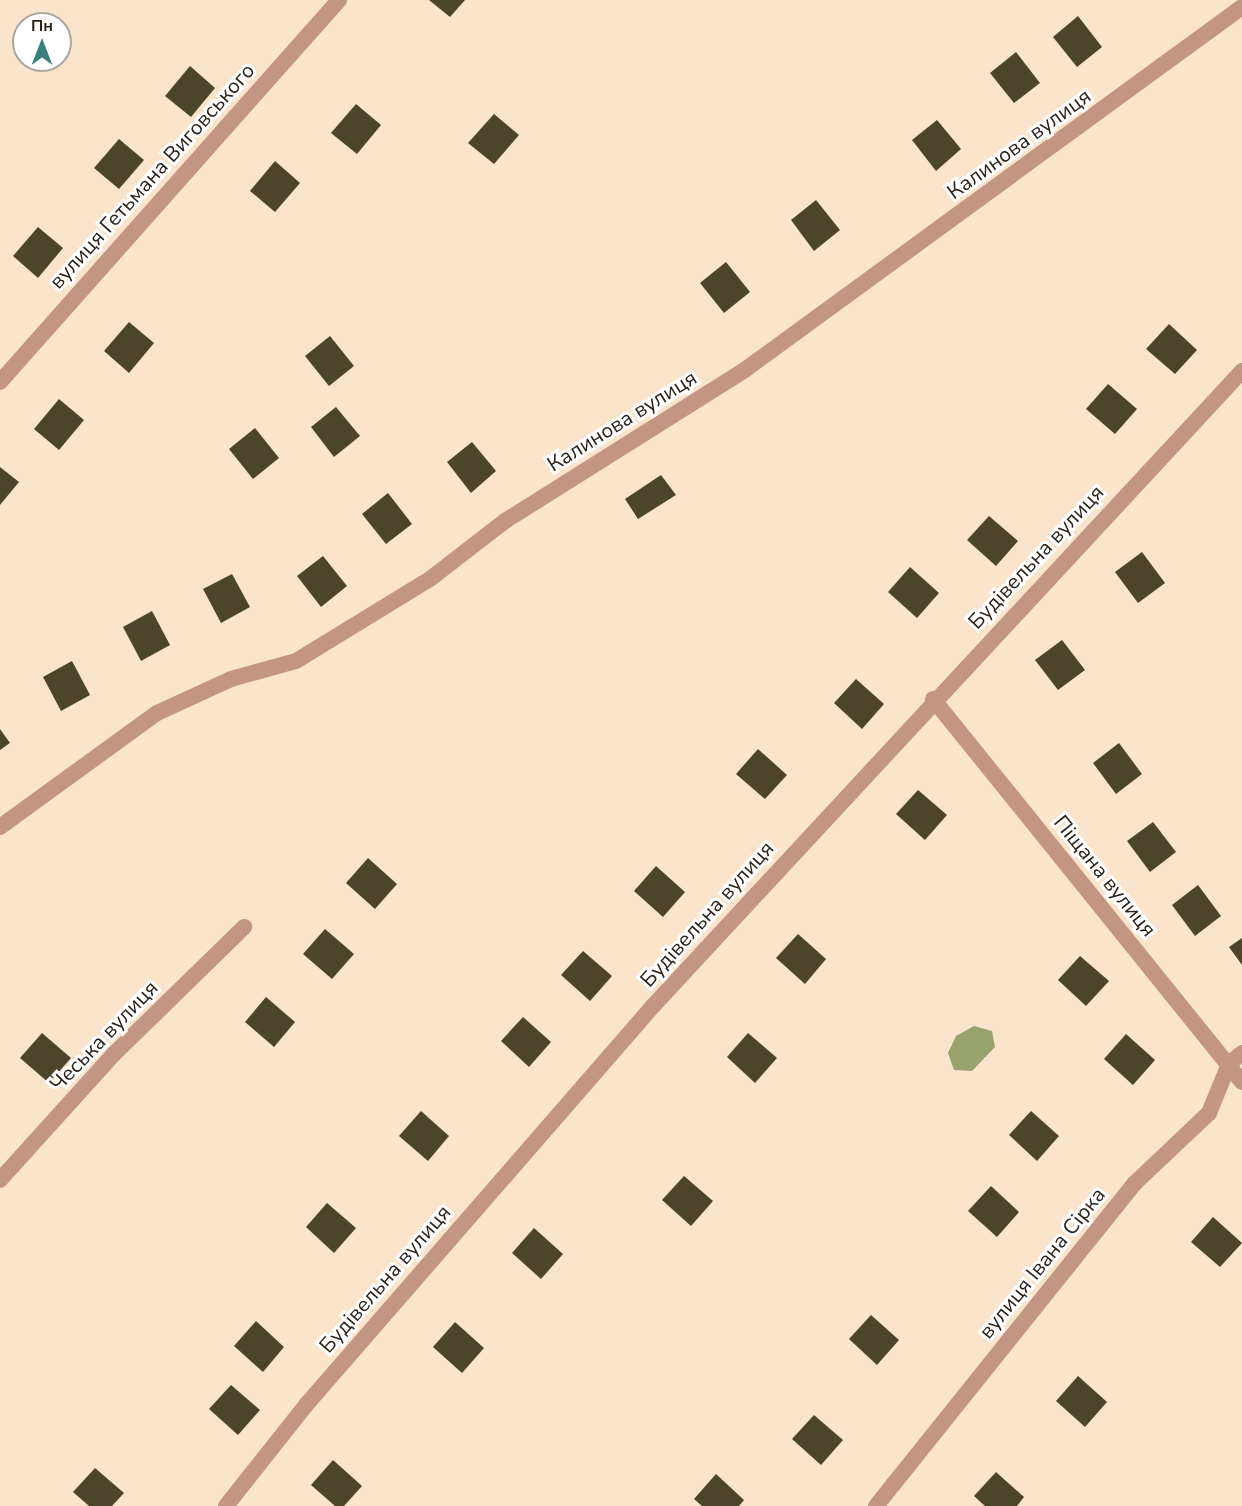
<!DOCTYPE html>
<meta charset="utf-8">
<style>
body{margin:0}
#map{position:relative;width:1242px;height:1506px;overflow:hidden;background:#fbe4cc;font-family:"Nunito Sans",sans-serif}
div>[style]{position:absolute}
.water>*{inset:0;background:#98a36e}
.building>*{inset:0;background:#4c442b}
.minor>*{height:16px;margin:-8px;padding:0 8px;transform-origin:8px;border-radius:8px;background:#c29683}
span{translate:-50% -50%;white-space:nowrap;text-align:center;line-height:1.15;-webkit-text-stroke:6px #fff;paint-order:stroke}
.street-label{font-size:21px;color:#2b231a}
.north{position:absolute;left:12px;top:12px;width:60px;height:60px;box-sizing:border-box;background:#fff;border:2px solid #aaa7a3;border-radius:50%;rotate:0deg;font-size:16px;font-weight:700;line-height:24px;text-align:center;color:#2b231a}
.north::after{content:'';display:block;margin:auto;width:21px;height:27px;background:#38807e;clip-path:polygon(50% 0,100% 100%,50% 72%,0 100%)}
</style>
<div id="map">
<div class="water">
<i style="clip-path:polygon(974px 1026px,992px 1031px,995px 1047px,972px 1071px,954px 1070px,948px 1053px,956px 1036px)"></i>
</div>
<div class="building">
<i style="clip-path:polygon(429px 0,465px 0,450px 17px)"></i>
<i style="clip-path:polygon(1078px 16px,1102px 47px,1077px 67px,1053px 37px)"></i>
<i style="clip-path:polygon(1016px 52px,1040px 83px,1014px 103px,990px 73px)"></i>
<i style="clip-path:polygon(190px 66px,215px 88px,191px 117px,165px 96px)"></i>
<i style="clip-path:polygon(356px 104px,381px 125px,357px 154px,331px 133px)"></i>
<i style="clip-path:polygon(494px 114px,519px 135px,494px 164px,468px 143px)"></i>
<i style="clip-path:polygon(937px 120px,961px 149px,936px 171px,912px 140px)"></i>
<i style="clip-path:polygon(119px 139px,144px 160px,119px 189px,94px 168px)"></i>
<i style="clip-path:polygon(275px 161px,300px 183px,275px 212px,250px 191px)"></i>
<i style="clip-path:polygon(816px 200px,840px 230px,814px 251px,791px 220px)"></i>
<i style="clip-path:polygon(38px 227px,63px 248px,38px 278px,13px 256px)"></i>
<i style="clip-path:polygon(726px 262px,750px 292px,724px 313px,700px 283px)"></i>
<i style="clip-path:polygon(129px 322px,154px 343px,129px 373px,104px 351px)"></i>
<i style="clip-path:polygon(1169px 324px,1197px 350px,1175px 374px,1146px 349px)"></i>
<i style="clip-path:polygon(330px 336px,354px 366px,329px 386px,305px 356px)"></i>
<i style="clip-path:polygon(1108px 384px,1137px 409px,1115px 434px,1086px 409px)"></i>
<i style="clip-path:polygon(59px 399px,84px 420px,59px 450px,34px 429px)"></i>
<i style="clip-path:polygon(336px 407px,360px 436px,334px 457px,311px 427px)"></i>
<i style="clip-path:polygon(255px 428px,279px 458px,253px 479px,229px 449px)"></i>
<i style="clip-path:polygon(472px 442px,496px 471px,471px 493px,447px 462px)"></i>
<i style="clip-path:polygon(0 467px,19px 482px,0 505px)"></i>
<i style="clip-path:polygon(661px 475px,676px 495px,638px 519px,625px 499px)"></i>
<i style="clip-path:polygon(388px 493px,412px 524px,386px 544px,362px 514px)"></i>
<i style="clip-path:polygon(989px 516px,1018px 541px,996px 566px,967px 540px)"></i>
<i style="clip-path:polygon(1142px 552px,1165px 583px,1138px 603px,1115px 572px)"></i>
<i style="clip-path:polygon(323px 556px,347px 586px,321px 607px,297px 576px)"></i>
<i style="clip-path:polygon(910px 567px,939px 593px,917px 618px,888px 592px)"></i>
<i style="clip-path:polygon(232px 574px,250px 607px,221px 623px,203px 589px)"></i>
<i style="clip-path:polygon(152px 611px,170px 645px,141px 661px,123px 627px)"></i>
<i style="clip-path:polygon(1062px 640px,1085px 670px,1058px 690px,1035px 660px)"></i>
<i style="clip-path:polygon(72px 661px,90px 695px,61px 711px,43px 677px)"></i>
<i style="clip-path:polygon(856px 679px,884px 704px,862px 729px,834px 703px)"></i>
<i style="clip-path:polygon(0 729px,10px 743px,0 750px)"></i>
<i style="clip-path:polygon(1119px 743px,1142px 774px,1116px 794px,1093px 763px)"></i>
<i style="clip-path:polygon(758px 749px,787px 775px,765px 799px,736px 774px)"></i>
<i style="clip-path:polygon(918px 790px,947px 815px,925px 840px,896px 814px)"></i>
<i style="clip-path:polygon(1153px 822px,1176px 852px,1150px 872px,1127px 841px)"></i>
<i style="clip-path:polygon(368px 858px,397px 884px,375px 909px,346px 883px)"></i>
<i style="clip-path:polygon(656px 866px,685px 892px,663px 917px,634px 891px)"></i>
<i style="clip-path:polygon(1198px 885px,1221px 916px,1195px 936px,1172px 905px)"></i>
<i style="clip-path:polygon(325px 929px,354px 954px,332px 979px,303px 954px)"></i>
<i style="clip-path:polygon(798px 934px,826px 959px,805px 984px,776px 958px)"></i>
<i style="clip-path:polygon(1242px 938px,1242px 965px,1229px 947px)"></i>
<i style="clip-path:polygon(583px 951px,612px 976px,590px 1001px,561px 975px)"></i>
<i style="clip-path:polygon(1080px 956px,1109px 981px,1086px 1006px,1058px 980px)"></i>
<i style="clip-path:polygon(266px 997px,295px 1022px,274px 1047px,245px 1022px)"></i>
<i style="clip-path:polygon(523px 1017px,551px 1042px,529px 1067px,501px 1041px)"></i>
<i style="clip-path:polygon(42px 1033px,71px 1058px,49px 1083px,20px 1058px)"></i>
<i style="clip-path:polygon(748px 1033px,777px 1058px,755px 1083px,727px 1057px)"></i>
<i style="clip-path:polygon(1126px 1034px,1155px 1060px,1133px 1085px,1104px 1059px)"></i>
<i style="clip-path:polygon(421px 1111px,449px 1136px,428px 1161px,399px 1136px)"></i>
<i style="clip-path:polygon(1031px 1111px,1059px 1136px,1037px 1161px,1009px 1135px)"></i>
<i style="clip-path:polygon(684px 1176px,713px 1201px,691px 1226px,662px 1200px)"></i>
<i style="clip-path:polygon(991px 1186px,1019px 1212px,997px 1237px,968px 1211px)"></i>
<i style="clip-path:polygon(327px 1203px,356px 1228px,334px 1253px,306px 1227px)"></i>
<i style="clip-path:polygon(1213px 1217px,1242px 1243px,1220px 1267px,1191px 1242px)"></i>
<i style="clip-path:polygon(534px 1228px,563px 1254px,541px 1279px,512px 1253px)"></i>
<i style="clip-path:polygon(871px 1315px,899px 1340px,877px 1365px,849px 1339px)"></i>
<i style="clip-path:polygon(256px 1321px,284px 1347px,263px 1372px,234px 1346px)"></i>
<i style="clip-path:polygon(455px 1322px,484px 1348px,462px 1373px,433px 1347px)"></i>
<i style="clip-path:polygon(1078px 1376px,1107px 1402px,1085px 1427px,1056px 1401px)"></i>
<i style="clip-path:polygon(231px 1385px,260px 1410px,238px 1435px,209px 1409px)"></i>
<i style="clip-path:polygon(814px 1415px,843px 1440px,821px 1465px,792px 1439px)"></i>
<i style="clip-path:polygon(333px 1460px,362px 1486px,344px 1506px,335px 1506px,311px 1485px)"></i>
<i style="clip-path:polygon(95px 1468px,124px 1493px,112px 1506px,89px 1506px,73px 1492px)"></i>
<i style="clip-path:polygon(996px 1472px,1024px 1497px,1017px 1506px,985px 1506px,974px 1496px)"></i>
<i style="clip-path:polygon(716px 1474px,744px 1500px,739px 1506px,702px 1506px,694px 1499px)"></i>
</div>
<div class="minor">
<i style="left:0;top:382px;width:511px;rotate:-48.41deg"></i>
<i style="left:933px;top:699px;width:492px;rotate:51.1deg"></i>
<i style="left:0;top:827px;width:194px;rotate:-36deg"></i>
<i style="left:157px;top:713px;width:81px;rotate:-24.7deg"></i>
<i style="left:231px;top:679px;width:67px;rotate:-15.5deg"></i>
<i style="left:296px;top:661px;width:157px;rotate:-31.5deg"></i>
<i style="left:430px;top:579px;width:95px;rotate:-37.7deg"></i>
<i style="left:505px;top:521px;width:285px;rotate:-32.2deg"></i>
<i style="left:746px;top:369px;width:614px;rotate:-36.12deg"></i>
<i style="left:0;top:1180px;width:170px;rotate:-47.9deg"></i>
<i style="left:114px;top:1054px;width:182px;rotate:-44.3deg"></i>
<i style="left:226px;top:1506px;width:129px;rotate:-51.6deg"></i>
<i style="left:306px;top:1405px;width:529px;rotate:-48.99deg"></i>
<i style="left:653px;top:1006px;width:866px;rotate:-47.15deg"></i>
<i style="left:876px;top:1506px;width:414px;rotate:-51.3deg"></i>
<i style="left:1135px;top:1183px;width:102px;rotate:-43.4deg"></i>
<i style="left:1209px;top:1113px;width:53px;rotate:-67.8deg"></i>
<i style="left:1229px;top:1064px;width:17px;rotate:-40deg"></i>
</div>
<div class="street-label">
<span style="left:1019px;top:144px;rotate:-36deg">Калинова вулиця</span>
<span style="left:152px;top:176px;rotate:-48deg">вулиця Гетьмана Виговського</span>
<span style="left:622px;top:421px;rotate:-32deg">Калинова вулиця</span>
<span style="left:1036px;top:557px;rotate:-47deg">Будівельна вулиця</span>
<span style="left:1105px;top:876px;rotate:51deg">Піщана вулиця</span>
<span style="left:707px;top:914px;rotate:-48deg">Будівельна вулиця</span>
<span style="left:104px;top:1036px;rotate:-46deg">Чеська вулиця</span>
<span style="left:1042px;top:1263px;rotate:-51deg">вулиця Івана Сірка</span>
<span style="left:385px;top:1279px;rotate:-49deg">Будівельна вулиця</span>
</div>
<div class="north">Пн</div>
</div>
